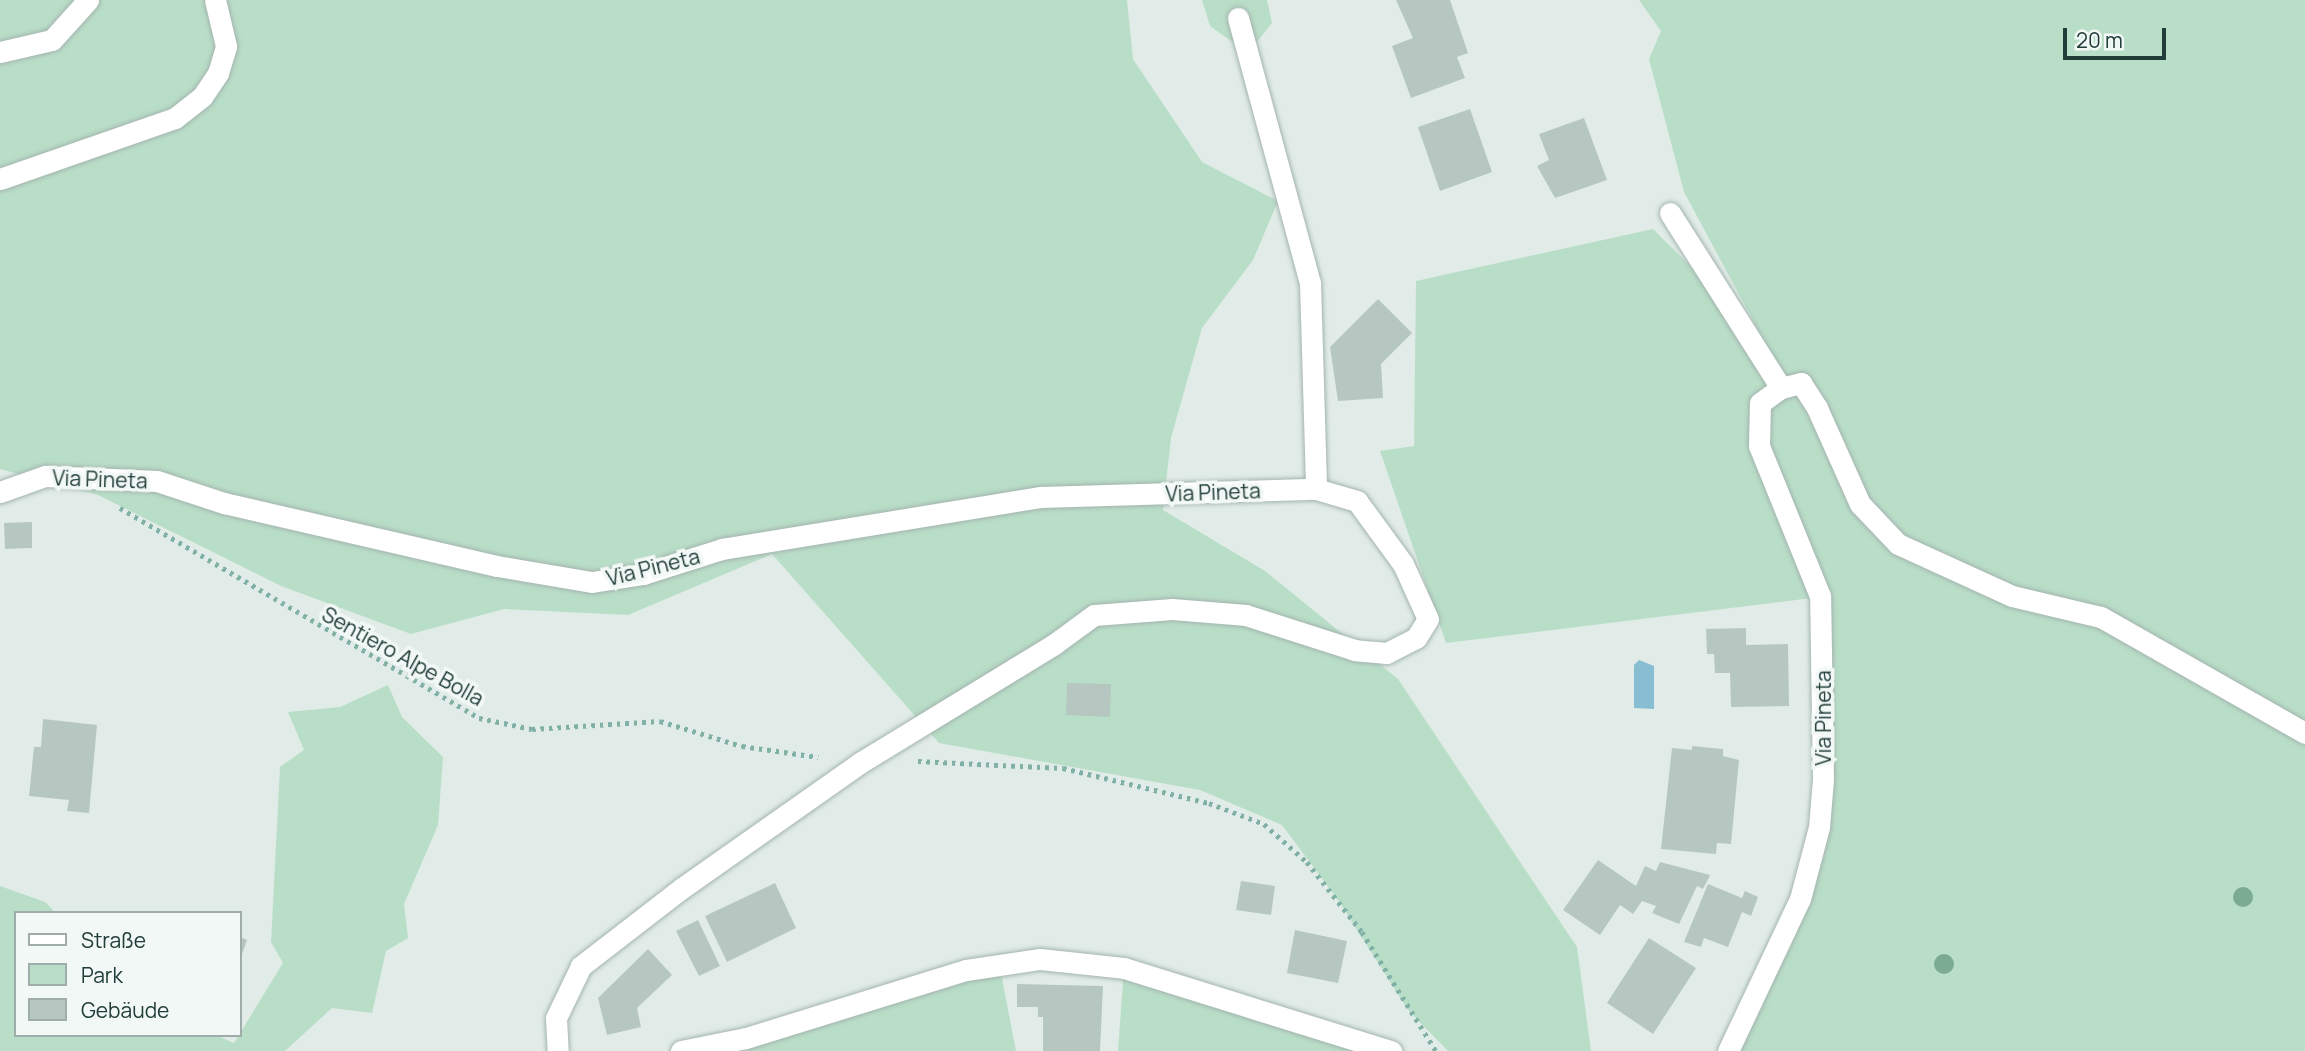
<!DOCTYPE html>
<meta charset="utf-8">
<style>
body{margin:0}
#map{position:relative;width:2305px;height:1051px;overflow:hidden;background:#e1ece8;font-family:Manrope,sans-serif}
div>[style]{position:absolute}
.green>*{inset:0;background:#b9dec7}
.water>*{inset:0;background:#88bed2}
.building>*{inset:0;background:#b6c7c2}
.path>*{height:4.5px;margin-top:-2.25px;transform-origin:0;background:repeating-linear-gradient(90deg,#81b0a7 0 3.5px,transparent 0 8.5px)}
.roads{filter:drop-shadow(0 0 2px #a4b4b0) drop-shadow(0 0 2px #a4b4b0)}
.street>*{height:21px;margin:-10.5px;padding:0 10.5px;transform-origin:10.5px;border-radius:10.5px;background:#fff}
.trees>*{width:20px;height:20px;margin:-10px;border-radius:50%;background:#7cab94}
span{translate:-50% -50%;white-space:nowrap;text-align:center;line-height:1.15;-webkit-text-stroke:7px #f2f8f6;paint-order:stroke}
.street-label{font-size:21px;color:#213d39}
.legend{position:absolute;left:14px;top:911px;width:228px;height:126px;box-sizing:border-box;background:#f2f8f6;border:2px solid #9eadaa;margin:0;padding:9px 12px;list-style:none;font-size:21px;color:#213d39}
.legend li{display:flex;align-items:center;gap:14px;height:35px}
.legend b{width:35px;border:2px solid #9eadaa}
.scale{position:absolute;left:2063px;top:28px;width:103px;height:32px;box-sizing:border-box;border:4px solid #213d39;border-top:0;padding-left:9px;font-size:21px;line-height:24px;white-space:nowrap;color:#213d39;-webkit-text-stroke:5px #f2f8f6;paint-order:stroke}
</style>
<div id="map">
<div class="green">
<i style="clip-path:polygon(0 0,1127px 0,1133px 59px,1202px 162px,1278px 201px,1253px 260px,1202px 328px,1171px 438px,1163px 510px,1265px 571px,1398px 679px,1577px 947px,1591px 1051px,1448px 1051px,1408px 1010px,1338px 900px,1282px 825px,1200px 790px,939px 743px,772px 554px,628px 615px,504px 609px,411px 634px,281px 586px,98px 495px,0 469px)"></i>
<i style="clip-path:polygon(1202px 0,1267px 0,1272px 23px,1248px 53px,1210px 26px)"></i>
<i style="clip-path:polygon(1639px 0,2305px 0,2305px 1051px,1728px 1051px,1811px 867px,1820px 597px,1446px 643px,1380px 451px,1414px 446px,1416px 281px,1653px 229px,1762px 337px,1684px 192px,1649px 59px,1661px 31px)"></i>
<i style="clip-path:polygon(388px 685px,402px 717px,443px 757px,438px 825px,404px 904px,408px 938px,386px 951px,372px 1013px,332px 1008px,285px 1051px,0 1051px,0 886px,45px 902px,56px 913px,16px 913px,16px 1035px,216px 1035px,234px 1043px,283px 963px,271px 942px,280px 767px,304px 750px,288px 712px,340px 707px)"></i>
<i style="clip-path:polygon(999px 963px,1016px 1051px,748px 1051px,746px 1038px)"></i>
<i style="clip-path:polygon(1124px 968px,1391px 1051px,1118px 1051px)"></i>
</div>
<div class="water">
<i style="clip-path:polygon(1639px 660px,1654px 666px,1654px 709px,1634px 708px,1634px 665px)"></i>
</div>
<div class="building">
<i style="clip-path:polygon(1396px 0,1450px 0,1468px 53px,1457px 57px,1465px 78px,1411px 98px,1392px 46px,1413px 38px)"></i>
<i style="clip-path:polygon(1470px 109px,1492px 172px,1440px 191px,1418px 127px)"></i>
<i style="clip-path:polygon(1584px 118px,1607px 180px,1555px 198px,1537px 166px,1549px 160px,1539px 134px)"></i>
<i style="clip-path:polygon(1378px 299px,1412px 333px,1381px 364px,1383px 398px,1338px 401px,1330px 347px)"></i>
<i style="clip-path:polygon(32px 522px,32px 548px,5px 549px,4px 523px)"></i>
<i style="clip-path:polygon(1746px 628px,1746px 645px,1788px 644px,1789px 706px,1731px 707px,1730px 673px,1715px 673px,1714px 654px,1707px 654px,1706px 629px)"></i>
<i style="clip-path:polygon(1067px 683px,1111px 684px,1110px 717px,1066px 715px)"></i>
<i style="clip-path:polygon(43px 719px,97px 725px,89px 813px,67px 811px,69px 800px,29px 796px,34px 747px,41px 747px)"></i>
<i style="clip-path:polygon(1692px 746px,1723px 749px,1723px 756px,1739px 760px,1731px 844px,1717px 843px,1716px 854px,1661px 849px,1672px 748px,1692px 750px)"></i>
<i style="clip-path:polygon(1598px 860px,1636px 886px,1645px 866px,1656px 871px,1660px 862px,1710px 875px,1703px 889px,1697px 886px,1679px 924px,1652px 913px,1656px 906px,1642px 901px,1633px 914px,1620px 905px,1600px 935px,1563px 910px)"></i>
<i style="clip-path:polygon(1241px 881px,1275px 886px,1271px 915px,1236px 910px)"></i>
<i style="clip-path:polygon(775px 883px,796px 928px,727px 962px,705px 916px)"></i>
<i style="clip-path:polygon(1708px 884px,1742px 898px,1745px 891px,1758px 897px,1751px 916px,1742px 912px,1728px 947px,1704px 938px,1701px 947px,1684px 942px)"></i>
<i style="clip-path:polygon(698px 920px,720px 966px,699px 976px,676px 931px)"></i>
<i style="clip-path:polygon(1295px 930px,1347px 941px,1338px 983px,1287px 973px)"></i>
<i style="clip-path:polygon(240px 937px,247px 940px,240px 960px)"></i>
<i style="clip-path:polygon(1649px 938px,1696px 968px,1653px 1034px,1607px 1003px)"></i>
<i style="clip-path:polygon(648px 949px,672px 975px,637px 1008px,641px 1027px,607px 1035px,598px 998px)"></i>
<i style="clip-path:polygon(1017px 984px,1103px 986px,1100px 1051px,1043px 1051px,1043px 1017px,1038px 1017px,1038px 1007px,1017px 1007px)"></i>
</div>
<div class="path">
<i style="left:120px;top:508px;width:416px;rotate:30.3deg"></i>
<i style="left:479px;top:718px;width:54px;rotate:11.7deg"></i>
<i style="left:532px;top:729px;width:128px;rotate:-3.6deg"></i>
<i style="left:660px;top:721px;width:86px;rotate:17deg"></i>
<i style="left:742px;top:746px;width:77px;rotate:8.2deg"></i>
<i style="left:918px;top:761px;width:145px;rotate:2.8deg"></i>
<i style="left:1063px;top:768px;width:150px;rotate:13.5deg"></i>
<i style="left:1209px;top:803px;width:59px;rotate:20.9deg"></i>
<i style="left:1264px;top:824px;width:57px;rotate:41.5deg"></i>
<i style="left:1307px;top:862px;width:89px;rotate:51.8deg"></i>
<i style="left:1362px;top:932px;width:140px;rotate:58.1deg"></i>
</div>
<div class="roads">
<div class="street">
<i style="left:1238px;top:18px;width:275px;rotate:74.8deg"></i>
<i style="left:1310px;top:283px;width:206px;rotate:88.3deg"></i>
<i style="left:0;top:52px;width:53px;rotate:-13deg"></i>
<i style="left:52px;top:40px;width:54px;rotate:-48deg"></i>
<i style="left:0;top:179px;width:185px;rotate:-19.2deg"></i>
<i style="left:175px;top:118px;width:34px;rotate:-38deg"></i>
<i style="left:202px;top:97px;width:29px;rotate:-56deg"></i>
<i style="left:218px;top:73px;width:28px;rotate:-73deg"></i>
<i style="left:226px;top:46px;width:47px;rotate:-103.4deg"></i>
<i style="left:1670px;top:213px;width:207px;rotate:57.6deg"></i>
<i style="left:0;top:492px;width:48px;rotate:-19.6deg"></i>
<i style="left:45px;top:476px;width:112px;rotate:2.6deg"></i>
<i style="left:157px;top:481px;width:71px;rotate:18.2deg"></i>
<i style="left:224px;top:503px;width:280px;rotate:13deg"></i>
<i style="left:497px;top:566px;width:96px;rotate:9.6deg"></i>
<i style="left:592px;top:582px;width:52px;rotate:-8.9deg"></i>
<i style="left:643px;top:574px;width:83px;rotate:-17.6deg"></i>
<i style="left:722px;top:549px;width:322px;rotate:-9.3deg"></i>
<i style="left:1040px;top:497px;width:276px;rotate:-1.7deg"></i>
<i style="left:1316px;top:489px;width:43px;rotate:16.3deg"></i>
<i style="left:1357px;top:501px;width:78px;rotate:53.9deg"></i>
<i style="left:1403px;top:564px;width:60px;rotate:65.6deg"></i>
<i style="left:1428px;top:619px;width:22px;rotate:122deg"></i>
<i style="left:1416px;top:638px;width:33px;rotate:153deg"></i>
<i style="left:1387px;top:653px;width:32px;rotate:-175deg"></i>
<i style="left:1355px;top:650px;width:114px;rotate:-162.2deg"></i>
<i style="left:1246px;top:615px;width:74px;rotate:-175.4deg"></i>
<i style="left:1172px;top:609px;width:78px;rotate:175.6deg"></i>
<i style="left:1094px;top:615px;width:51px;rotate:143.8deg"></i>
<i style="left:1053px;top:645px;width:226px;rotate:148.6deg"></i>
<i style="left:860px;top:763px;width:218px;rotate:144.9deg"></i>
<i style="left:682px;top:888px;width:128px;rotate:142.3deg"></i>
<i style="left:581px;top:966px;width:58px;rotate:115.7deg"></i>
<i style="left:556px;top:1018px;width:33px;rotate:87deg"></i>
<i style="left:681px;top:1051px;width:66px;rotate:-11.3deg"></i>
<i style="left:746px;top:1038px;width:230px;rotate:-17.2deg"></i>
<i style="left:966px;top:970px;width:75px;rotate:-8.5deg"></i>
<i style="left:1040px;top:959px;width:84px;rotate:6.1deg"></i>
<i style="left:1124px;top:968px;width:280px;rotate:17.3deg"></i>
<i style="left:1728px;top:1051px;width:168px;rotate:-64.7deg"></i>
<i style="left:1800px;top:899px;width:74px;rotate:-75.2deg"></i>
<i style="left:1819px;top:827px;width:48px;rotate:-85.2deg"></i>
<i style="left:1823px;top:779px;width:183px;rotate:-90.9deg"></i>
<i style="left:1820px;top:596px;width:162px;rotate:-112.1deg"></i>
<i style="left:1759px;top:446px;width:43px;rotate:-88.7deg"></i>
<i style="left:1760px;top:403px;width:26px;rotate:-36deg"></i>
<i style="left:1781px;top:388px;width:21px;rotate:-14deg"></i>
<i style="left:1801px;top:383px;width:30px;rotate:57deg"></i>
<i style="left:1817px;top:408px;width:105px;rotate:65.9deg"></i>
<i style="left:1860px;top:504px;width:55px;rotate:46.5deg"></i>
<i style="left:1898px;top:544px;width:125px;rotate:24.5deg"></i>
<i style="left:2012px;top:596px;width:91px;rotate:13.3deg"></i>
<i style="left:2101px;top:617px;width:235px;rotate:29.6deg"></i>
</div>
</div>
<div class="trees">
<i style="left:2243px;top:897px"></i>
<i style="left:1944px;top:964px"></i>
</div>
<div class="street-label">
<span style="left:100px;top:479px;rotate:2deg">Via Pineta</span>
<span style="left:1213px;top:492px;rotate:-2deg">Via Pineta</span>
<span style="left:653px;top:567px;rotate:-14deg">Via Pineta</span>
<span style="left:403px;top:656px;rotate:29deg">Sentiero Alpe Bolla</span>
<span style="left:1823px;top:718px;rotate:-90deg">Via Pineta</span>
</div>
<ul class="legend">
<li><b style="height:9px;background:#fff"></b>Straße</li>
<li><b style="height:19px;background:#b9dec7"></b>Park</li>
<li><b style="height:19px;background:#b6c7c2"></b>Gebäude</li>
</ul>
<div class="scale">20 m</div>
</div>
